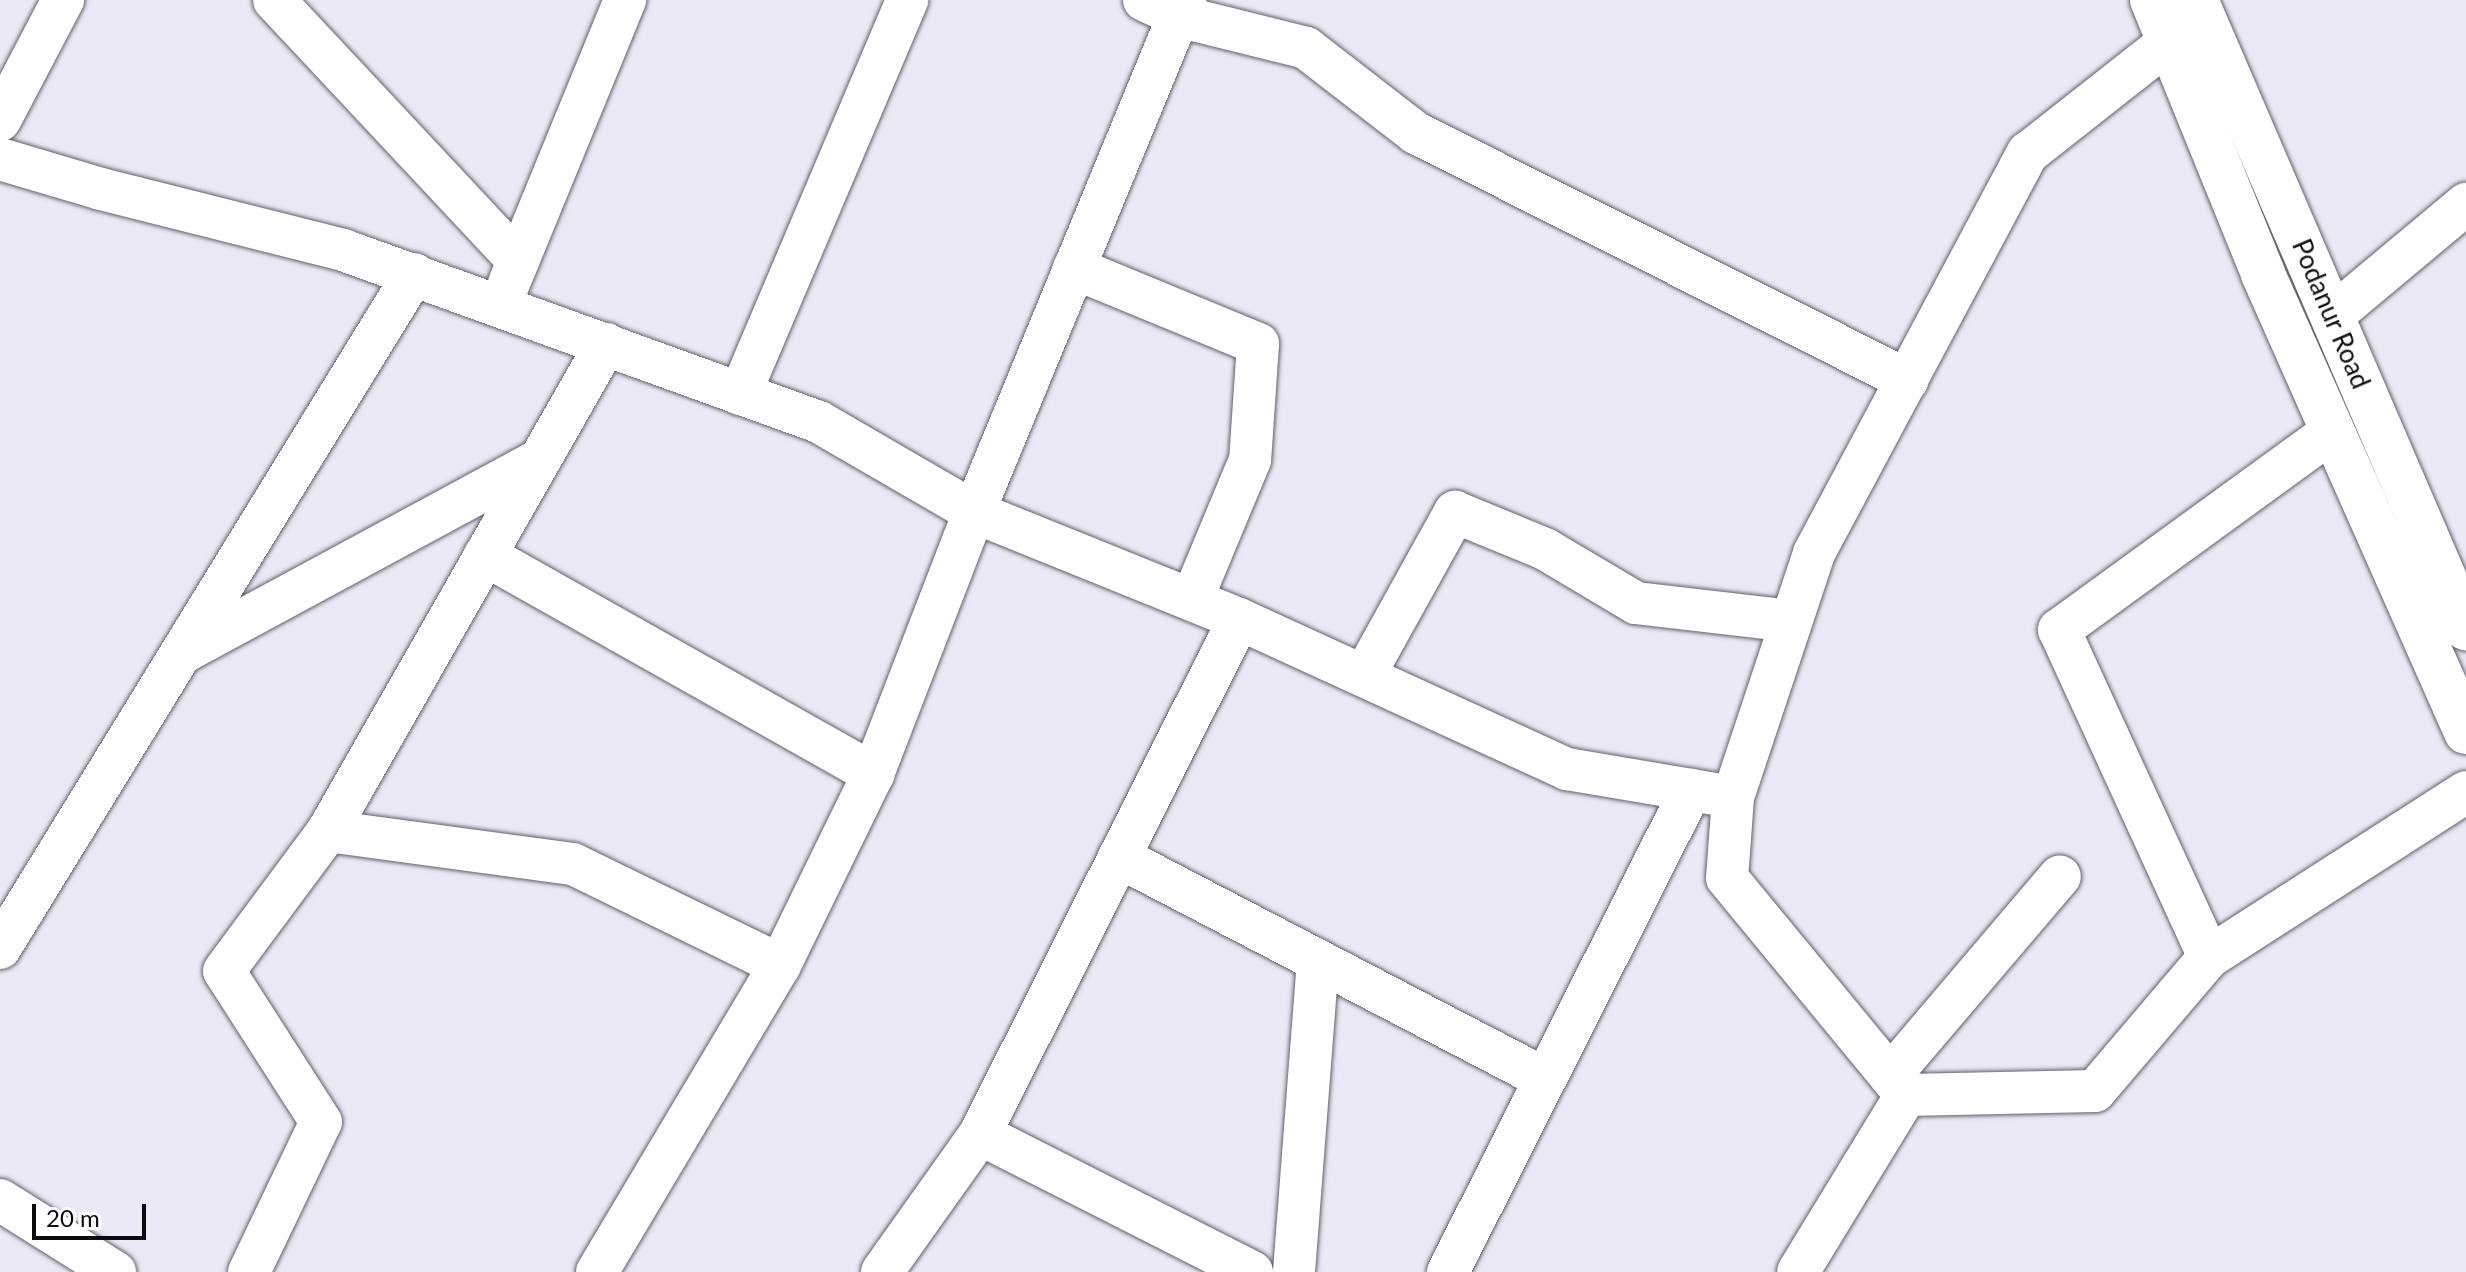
<!DOCTYPE html>
<style>
body{margin:0}
#map{position:relative;width:2466px;height:1272px;overflow:hidden;background:#eae9f5;font-family:Lato,sans-serif}
div>[style]{position:absolute}
.roads{filter:drop-shadow(0 0 2px #62606b) drop-shadow(0 0 2px #62606b)}
.street>*{height:42px;margin:-21px;padding:0 21px;transform-origin:21px;border-radius:21px;background:#fff}
.primary>*{height:44px;margin:-22px;padding:0 22px;transform-origin:22px;border-radius:22px;background:#fff}
span{translate:-50% -50%;white-space:nowrap;text-align:center;line-height:1.15;-webkit-text-stroke:7px #fff;paint-order:stroke}
.street-label{font-size:26px;color:#0b0b0f}
.scale{position:absolute;left:32px;top:1204px;width:114px;height:36px;box-sizing:border-box;border:4px solid #0b0b0f;border-top:0;padding-left:10px;font-size:24px;line-height:28px;white-space:nowrap;color:#0b0b0f;-webkit-text-stroke:6px #fff;paint-order:stroke}
</style>
<div id="map">
<div class="roads">
<div class="street">
<i style="left:274px;top:0;width:357px;rotate:46.9deg"></i>
<i style="left:1144px;top:0;width:38px;rotate:25deg"></i>
<i style="left:1178px;top:16px;width:132px;rotate:14deg"></i>
<i style="left:1306px;top:48px;width:139px;rotate:37.7deg"></i>
<i style="left:1416px;top:133px;width:550px;rotate:26.7deg"></i>
<i style="left:0;top:120px;width:136px;rotate:-62.3deg"></i>
<i style="left:0;top:159px;width:105px;rotate:16.5deg"></i>
<i style="left:101px;top:189px;width:250px;rotate:14.1deg"></i>
<i style="left:343px;top:250px;width:506px;rotate:19.87deg"></i>
<i style="left:819px;top:422px;width:179px;rotate:30.1deg"></i>
<i style="left:974px;top:512px;width:286px;rotate:22deg"></i>
<i style="left:1239px;top:619px;width:361px;rotate:24.6deg"></i>
<i style="left:1567px;top:769px;width:168px;rotate:9.6deg"></i>
<i style="left:1733px;top:797px;width:257px;rotate:-71.6deg"></i>
<i style="left:1814px;top:553px;width:454px;rotate:-61.9deg"></i>
<i style="left:2028px;top:153px;width:179px;rotate:-38.2deg"></i>
<i style="left:2169px;top:42px;width:32px;rotate:-22deg"></i>
<i style="left:1074px;top:268px;width:199px;rotate:22.4deg"></i>
<i style="left:1258px;top:344px;width:116px;rotate:93.9deg"></i>
<i style="left:1250px;top:460px;width:151px;rotate:112.6deg"></i>
<i style="left:509px;top:283px;width:306px;rotate:-67.7deg"></i>
<i style="left:2332px;top:316px;width:175px;rotate:-39.9deg"></i>
<i style="left:740px;top:394px;width:428px;rotate:-67deg"></i>
<i style="left:485px;top:555px;width:446px;rotate:29.4deg"></i>
<i style="left:182px;top:653px;width:406px;rotate:-28.4deg"></i>
<i style="left:1364px;top:676px;width:188px;rotate:-61deg"></i>
<i style="left:1455px;top:512px;width:97px;rotate:22.3deg"></i>
<i style="left:1545px;top:549px;width:106px;rotate:30.7deg"></i>
<i style="left:1636px;top:603px;width:156px;rotate:6.6deg"></i>
<i style="left:1733px;top:797px;width:81px;rotate:94.2deg"></i>
<i style="left:1727px;top:878px;width:281px;rotate:50.5deg"></i>
<i style="left:1906px;top:1095px;width:207px;rotate:121.4deg"></i>
<i style="left:328px;top:831px;width:247px;rotate:7.7deg"></i>
<i style="left:573px;top:864px;width:230px;rotate:26deg"></i>
<i style="left:1119px;top:857px;width:480px;rotate:27.5deg"></i>
<i style="left:0;top:948px;width:791px;rotate:-58.44deg"></i>
<i style="left:2209px;top:957px;width:360px;rotate:-114.6deg"></i>
<i style="left:2059px;top:630px;width:337px;rotate:-36deg"></i>
<i style="left:1890px;top:1076px;width:262px;rotate:-49.6deg"></i>
<i style="left:1906px;top:1095px;width:189px;rotate:-1.2deg"></i>
<i style="left:2095px;top:1091px;width:176px;rotate:-49.6deg"></i>
<i style="left:2209px;top:957px;width:305px;rotate:-32.7deg"></i>
<i style="left:980px;top:1134px;width:305px;rotate:26.9deg"></i>
<i style="left:0;top:1200px;width:136px;rotate:32.1deg"></i>
<i style="left:249px;top:1272px;width:166px;rotate:-64.4deg"></i>
<i style="left:321px;top:1122px;width:179px;rotate:-122.7deg"></i>
<i style="left:224px;top:971px;width:174px;rotate:-53.4deg"></i>
<i style="left:328px;top:831px;width:561px;rotate:-60.28deg"></i>
<i style="left:597px;top:1272px;width:357px;rotate:-59.2deg"></i>
<i style="left:780px;top:965px;width:212px;rotate:-64deg"></i>
<i style="left:873px;top:774px;width:281px;rotate:-68.9deg"></i>
<i style="left:974px;top:512px;width:554px;rotate:-67.6deg"></i>
<i style="left:882px;top:1272px;width:169px;rotate:-54.6deg"></i>
<i style="left:980px;top:1134px;width:576px;rotate:-63.3deg"></i>
<i style="left:1294px;top:1272px;width:312px;rotate:-85.6deg"></i>
<i style="left:1448px;top:1272px;width:540px;rotate:-63.25deg"></i>
</div>
<div class="primary">
<i style="left:2152px;top:0;width:296px;rotate:67.9deg"></i>
<i style="left:2263px;top:274px;width:501px;rotate:66.1deg"></i>
<i style="left:2196px;top:0;width:684px;rotate:66.74deg"></i>
</div>
</div>
<div class="street-label">
<span style="left:2331px;top:314px;rotate:67deg">Podanur Road</span>
</div>
<div class="scale">20 m</div>
</div>
